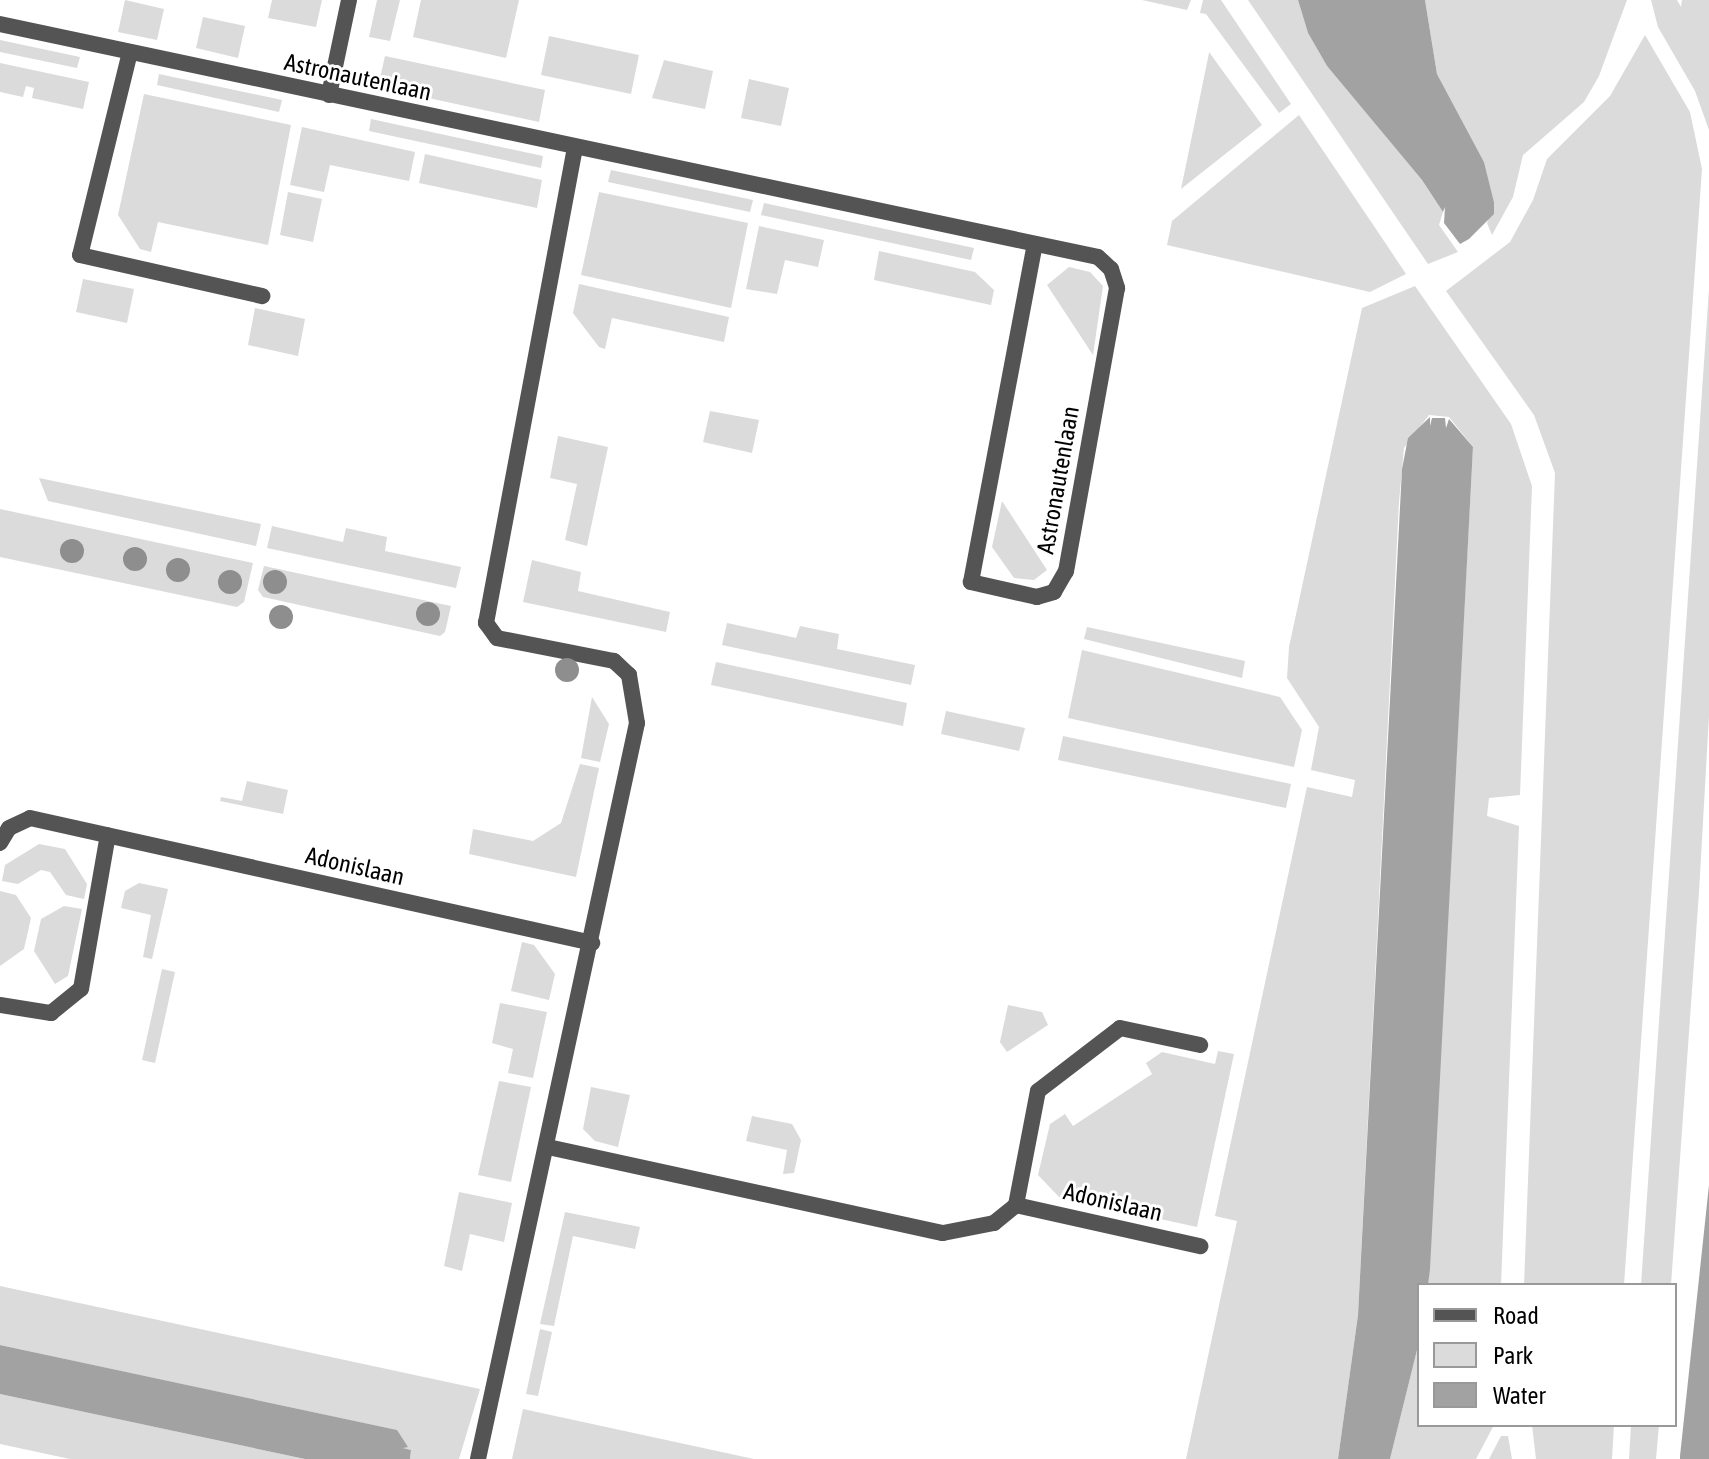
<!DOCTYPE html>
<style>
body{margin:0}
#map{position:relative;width:1709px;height:1459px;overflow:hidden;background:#fff;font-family:"Asap Condensed",sans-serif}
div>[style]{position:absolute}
.green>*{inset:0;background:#dbdbdb}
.water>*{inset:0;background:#a2a2a2}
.minor>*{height:16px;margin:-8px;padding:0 8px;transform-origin:8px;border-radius:8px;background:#545454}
.trees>*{width:24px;height:24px;margin:-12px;border-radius:50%;background:#8e8e8e}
span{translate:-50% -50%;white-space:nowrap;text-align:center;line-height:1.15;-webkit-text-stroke:6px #fff;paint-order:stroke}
.street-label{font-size:24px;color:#000}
.legend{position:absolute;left:1417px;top:1283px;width:260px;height:144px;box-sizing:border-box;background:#fff;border:2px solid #999;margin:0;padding:10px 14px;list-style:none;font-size:24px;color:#000}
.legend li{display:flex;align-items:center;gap:16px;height:40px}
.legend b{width:40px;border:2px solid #999}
</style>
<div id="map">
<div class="green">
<i style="clip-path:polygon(125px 0,164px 9px,157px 40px,118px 32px)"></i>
<i style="clip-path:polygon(272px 0,322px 0,316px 27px,268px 18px)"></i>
<i style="clip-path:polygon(377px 0,400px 0,390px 41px,369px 37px)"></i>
<i style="clip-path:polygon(421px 0,519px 0,506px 58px,413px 37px)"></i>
<i style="clip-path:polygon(1142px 0,1191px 0,1187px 10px)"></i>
<i style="clip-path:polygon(1203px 0,1221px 0,1291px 104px,1279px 113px,1206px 14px,1200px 13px)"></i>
<i style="clip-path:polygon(1248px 0,1298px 0,1308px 33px,1327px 66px,1422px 180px,1443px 212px,1439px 225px,1458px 252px,1428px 264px)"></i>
<i style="clip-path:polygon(1425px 0,1627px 0,1599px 76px,1584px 102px,1523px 155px,1513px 197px,1492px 235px,1487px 223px,1494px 202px,1484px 162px,1437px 74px)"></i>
<i style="clip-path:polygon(1651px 0,1677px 0,1681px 7px,1682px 0,1709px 0,1709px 130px,1695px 91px,1658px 27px)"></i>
<i style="clip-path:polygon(203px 17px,245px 26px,238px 58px,196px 48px)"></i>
<i style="clip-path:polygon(1645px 35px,1690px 112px,1702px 169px,1624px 1285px,1524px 1285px,1555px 473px,1534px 415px,1446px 291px,1510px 242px,1533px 200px,1547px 159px,1610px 96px)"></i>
<i style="clip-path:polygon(549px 36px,639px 55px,631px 94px,541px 75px)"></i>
<i style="clip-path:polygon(0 40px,80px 57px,77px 68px,0 52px)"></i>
<i style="clip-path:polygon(1209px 52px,1262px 125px,1181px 189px,1209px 53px)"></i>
<i style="clip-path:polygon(385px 56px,545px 90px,539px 122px,378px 87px)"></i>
<i style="clip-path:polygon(664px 60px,713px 71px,705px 109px,652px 98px)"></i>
<i style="clip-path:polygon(0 63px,89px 82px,83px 109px,32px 98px,34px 88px,26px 86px,23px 97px,0 92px)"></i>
<i style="clip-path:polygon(159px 74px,282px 100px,279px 112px,157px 85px)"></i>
<i style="clip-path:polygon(749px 79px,789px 88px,781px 126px,741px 118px)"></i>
<i style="clip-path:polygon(144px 94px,291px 125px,268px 245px,158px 222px,151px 252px,140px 249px,118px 215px)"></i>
<i style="clip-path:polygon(1299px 115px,1378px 232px,1406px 274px,1370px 292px,1167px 245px,1172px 221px)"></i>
<i style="clip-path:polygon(371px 119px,543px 156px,541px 168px,369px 131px)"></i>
<i style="clip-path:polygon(302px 127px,415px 152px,409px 181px,330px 165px,324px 192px,290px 185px)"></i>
<i style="clip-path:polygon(425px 154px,542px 180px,537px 208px,419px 183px)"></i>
<i style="clip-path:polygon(611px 170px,753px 200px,750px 212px,608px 182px)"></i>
<i style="clip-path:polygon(288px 192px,322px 199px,313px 242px,280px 235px)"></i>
<i style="clip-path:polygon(599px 192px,748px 223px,731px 308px,581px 275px)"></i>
<i style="clip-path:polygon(764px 203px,974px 248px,971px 260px,761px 215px)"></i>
<i style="clip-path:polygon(759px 226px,824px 240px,818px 267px,785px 260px,777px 294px,746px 289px)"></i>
<i style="clip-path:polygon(879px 251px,975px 272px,994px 290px,991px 305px,874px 280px)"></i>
<i style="clip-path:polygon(1069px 267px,1090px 272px,1103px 286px,1093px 355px,1047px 285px)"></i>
<i style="clip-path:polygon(83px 279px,134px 289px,127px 323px,76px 312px)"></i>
<i style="clip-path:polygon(579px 284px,729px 317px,724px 342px,612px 318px,605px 349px,599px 347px,573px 313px)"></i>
<i style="clip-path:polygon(1415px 286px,1511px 424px,1532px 486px,1520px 795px,1489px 798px,1487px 816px,1519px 826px,1501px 1285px,1428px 1285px,1473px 447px,1449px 417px,1429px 415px,1404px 448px,1399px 502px,1358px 1315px,1338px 1459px,1186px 1459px,1237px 1221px,1215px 1216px,1307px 787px,1352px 797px,1355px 780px,1311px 770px,1319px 727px,1287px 678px,1289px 647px,1362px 308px)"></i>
<i style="clip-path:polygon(1709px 289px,1709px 716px,1699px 892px,1671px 1285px,1641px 1285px)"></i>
<i style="clip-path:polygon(255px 308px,305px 319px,298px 356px,248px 345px)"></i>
<i style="clip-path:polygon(710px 411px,759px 420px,752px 453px,703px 442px)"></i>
<i style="clip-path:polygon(558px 436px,608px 447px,587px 546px,565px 540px,577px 484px,550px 478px)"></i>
<i style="clip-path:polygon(39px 478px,261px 524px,256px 546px,48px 501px)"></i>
<i style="clip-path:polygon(1002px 501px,1047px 570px,1034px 580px,1014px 578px,992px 547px)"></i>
<i style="clip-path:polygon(0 509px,253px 563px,244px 602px,237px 607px,0 557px)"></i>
<i style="clip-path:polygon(272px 526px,343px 542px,346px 528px,387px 537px,385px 551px,461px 567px,456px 588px,267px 548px)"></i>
<i style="clip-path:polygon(532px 560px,581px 572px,578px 591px,670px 612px,666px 632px,523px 602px)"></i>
<i style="clip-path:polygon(264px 566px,451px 606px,445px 632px,440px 636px,263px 597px,258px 590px)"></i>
<i style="clip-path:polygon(727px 623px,796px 638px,800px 626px,839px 634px,837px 649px,915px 665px,911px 685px,722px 645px)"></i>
<i style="clip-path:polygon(1087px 627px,1245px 661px,1242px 678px,1084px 639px)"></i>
<i style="clip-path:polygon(1082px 650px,1280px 697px,1302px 730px,1294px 767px,1068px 718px)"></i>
<i style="clip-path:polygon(716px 662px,907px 703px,903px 726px,711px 685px)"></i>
<i style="clip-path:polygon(592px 697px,609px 724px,600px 762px,581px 758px)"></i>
<i style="clip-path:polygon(946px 711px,1025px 728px,1019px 751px,941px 734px)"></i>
<i style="clip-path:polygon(1063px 736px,1291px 784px,1286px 808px,1058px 760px)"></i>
<i style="clip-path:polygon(580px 764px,599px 768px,576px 877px,469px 854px,473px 829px,533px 841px,561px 823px)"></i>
<i style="clip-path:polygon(247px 781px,288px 790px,283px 814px,220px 801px,221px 797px,242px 801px)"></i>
<i style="clip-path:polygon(39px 844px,65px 849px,87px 884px,84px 899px,66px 895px,50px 872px,41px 870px,18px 884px,2px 881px,5px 865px)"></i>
<i style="clip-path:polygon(139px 883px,168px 889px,152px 959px,143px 957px,151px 915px,121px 908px,125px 891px)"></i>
<i style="clip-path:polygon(0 891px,16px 895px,31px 918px,24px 949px,0 966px)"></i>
<i style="clip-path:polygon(64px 906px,82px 909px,68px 976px,55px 984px,34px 951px,41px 919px)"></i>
<i style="clip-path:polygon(522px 942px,534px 945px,555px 974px,549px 1000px,511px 991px)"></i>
<i style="clip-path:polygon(162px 969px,175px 972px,155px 1063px,142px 1060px)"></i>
<i style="clip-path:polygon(500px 1003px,547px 1012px,533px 1078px,508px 1073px,513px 1049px,492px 1043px)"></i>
<i style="clip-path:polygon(1008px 1005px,1042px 1012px,1048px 1025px,1007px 1052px,1000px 1042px)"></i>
<i style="clip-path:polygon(1218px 1051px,1234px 1054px,1197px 1227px,1059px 1197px,1038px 1175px,1050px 1124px,1065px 1114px,1073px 1126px,1152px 1074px,1146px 1063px,1162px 1052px,1215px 1064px)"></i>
<i style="clip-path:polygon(499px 1081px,531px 1087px,511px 1182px,478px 1175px)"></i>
<i style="clip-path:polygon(591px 1087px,630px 1095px,618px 1147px,595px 1141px,583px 1129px)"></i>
<i style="clip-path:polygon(752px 1116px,792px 1124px,801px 1140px,794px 1173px,783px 1174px,787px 1150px,746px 1141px)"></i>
<i style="clip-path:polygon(459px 1192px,512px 1203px,504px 1242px,470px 1234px,462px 1271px,444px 1266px)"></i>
<i style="clip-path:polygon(565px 1212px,640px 1227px,635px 1249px,573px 1236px,554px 1326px,540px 1324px)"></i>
<i style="clip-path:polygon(0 1286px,480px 1389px,459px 1459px,410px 1459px,411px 1450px,403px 1448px,396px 1430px,0 1345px)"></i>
<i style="clip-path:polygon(540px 1329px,552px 1332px,538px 1396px,526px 1394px)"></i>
<i style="clip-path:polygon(1419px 1342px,1419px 1425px,1494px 1425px,1476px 1459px,1390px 1459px)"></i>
<i style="clip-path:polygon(0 1394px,305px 1459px,70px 1459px,0 1444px)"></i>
<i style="clip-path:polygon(523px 1409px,754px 1459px,512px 1459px)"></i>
<i style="clip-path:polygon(1532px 1425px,1614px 1425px,1612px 1459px,1536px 1459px)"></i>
<i style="clip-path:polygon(1631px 1425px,1659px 1425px,1656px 1459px,1629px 1459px)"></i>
<i style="clip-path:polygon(1501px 1436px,1508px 1436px,1512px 1459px,1489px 1459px)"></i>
</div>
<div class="water">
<i style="clip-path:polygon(1298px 0,1425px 0,1437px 74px,1484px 162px,1494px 202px,1494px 214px,1469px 239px,1460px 244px,1444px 223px,1445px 207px,1443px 212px,1422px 180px,1327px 66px,1308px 33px)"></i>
<i style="clip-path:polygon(1430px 417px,1430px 426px,1432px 418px,1445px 418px,1446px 428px,1449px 419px,1473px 447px,1430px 1269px,1428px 1285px,1419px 1285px,1419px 1342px,1390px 1459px,1338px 1459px,1358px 1315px,1402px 469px,1408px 438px)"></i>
<i style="clip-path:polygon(1709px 1185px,1709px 1459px,1680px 1459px,1680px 1456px)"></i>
<i style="clip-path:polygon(0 1345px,397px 1430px,408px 1447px,403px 1448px,411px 1450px,410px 1459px,305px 1459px,0 1394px)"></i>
</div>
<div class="minor">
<i style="left:0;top:24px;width:1122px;rotate:11.98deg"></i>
<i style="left:1098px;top:257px;width:18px;rotate:43deg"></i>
<i style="left:1111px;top:269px;width:20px;rotate:72deg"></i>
<i style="left:1117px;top:288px;width:288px;rotate:100.2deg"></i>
<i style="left:1066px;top:571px;width:24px;rotate:120deg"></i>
<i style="left:1054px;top:592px;width:18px;rotate:164deg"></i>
<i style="left:1037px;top:597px;width:68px;rotate:-167.2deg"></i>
<i style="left:971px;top:582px;width:344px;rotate:-79.3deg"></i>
<i style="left:130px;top:52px;width:209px;rotate:103.8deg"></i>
<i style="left:80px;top:255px;width:187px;rotate:12.7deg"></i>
<i style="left:329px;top:95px;width:97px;rotate:-78.1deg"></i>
<i style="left:0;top:843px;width:17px;rotate:-59deg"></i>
<i style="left:9px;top:828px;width:23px;rotate:-25deg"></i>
<i style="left:30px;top:818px;width:576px;rotate:12.54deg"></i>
<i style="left:0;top:1005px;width:52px;rotate:8.9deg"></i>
<i style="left:51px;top:1013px;width:38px;rotate:-39deg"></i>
<i style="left:81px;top:989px;width:156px;rotate:-80.1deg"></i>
<i style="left:548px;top:1147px;width:404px;rotate:12.3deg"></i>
<i style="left:943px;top:1233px;width:52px;rotate:-11.1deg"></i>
<i style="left:994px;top:1223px;width:28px;rotate:-39deg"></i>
<i style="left:1016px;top:1205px;width:116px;rotate:-79.1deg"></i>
<i style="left:1038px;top:1091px;width:103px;rotate:-37.5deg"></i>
<i style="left:1120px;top:1028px;width:82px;rotate:12deg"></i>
<i style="left:1016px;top:1205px;width:189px;rotate:12.6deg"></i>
<i style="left:478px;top:1459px;width:753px;rotate:-77.81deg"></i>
<i style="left:637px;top:723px;width:49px;rotate:-99.5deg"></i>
<i style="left:629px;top:675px;width:21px;rotate:-137deg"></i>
<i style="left:614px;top:661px;width:119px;rotate:-168.9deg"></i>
<i style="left:497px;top:638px;width:19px;rotate:-126deg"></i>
<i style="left:486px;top:623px;width:482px;rotate:-79.4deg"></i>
</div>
<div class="trees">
<i style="left:72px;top:551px"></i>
<i style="left:135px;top:559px"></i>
<i style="left:178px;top:570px"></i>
<i style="left:230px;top:582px"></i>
<i style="left:275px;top:582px"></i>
<i style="left:428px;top:614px"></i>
<i style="left:281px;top:617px"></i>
<i style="left:567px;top:670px"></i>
</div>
<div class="street-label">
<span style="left:358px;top:77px;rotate:12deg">Astronautenlaan</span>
<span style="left:1058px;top:480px;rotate:-80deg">Astronautenlaan</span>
<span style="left:355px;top:866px;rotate:13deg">Adonislaan</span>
<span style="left:1113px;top:1202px;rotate:13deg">Adonislaan</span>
</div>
<ul class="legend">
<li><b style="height:10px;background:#545454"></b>Road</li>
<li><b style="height:22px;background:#dbdbdb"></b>Park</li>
<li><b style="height:22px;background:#a2a2a2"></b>Water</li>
</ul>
</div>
